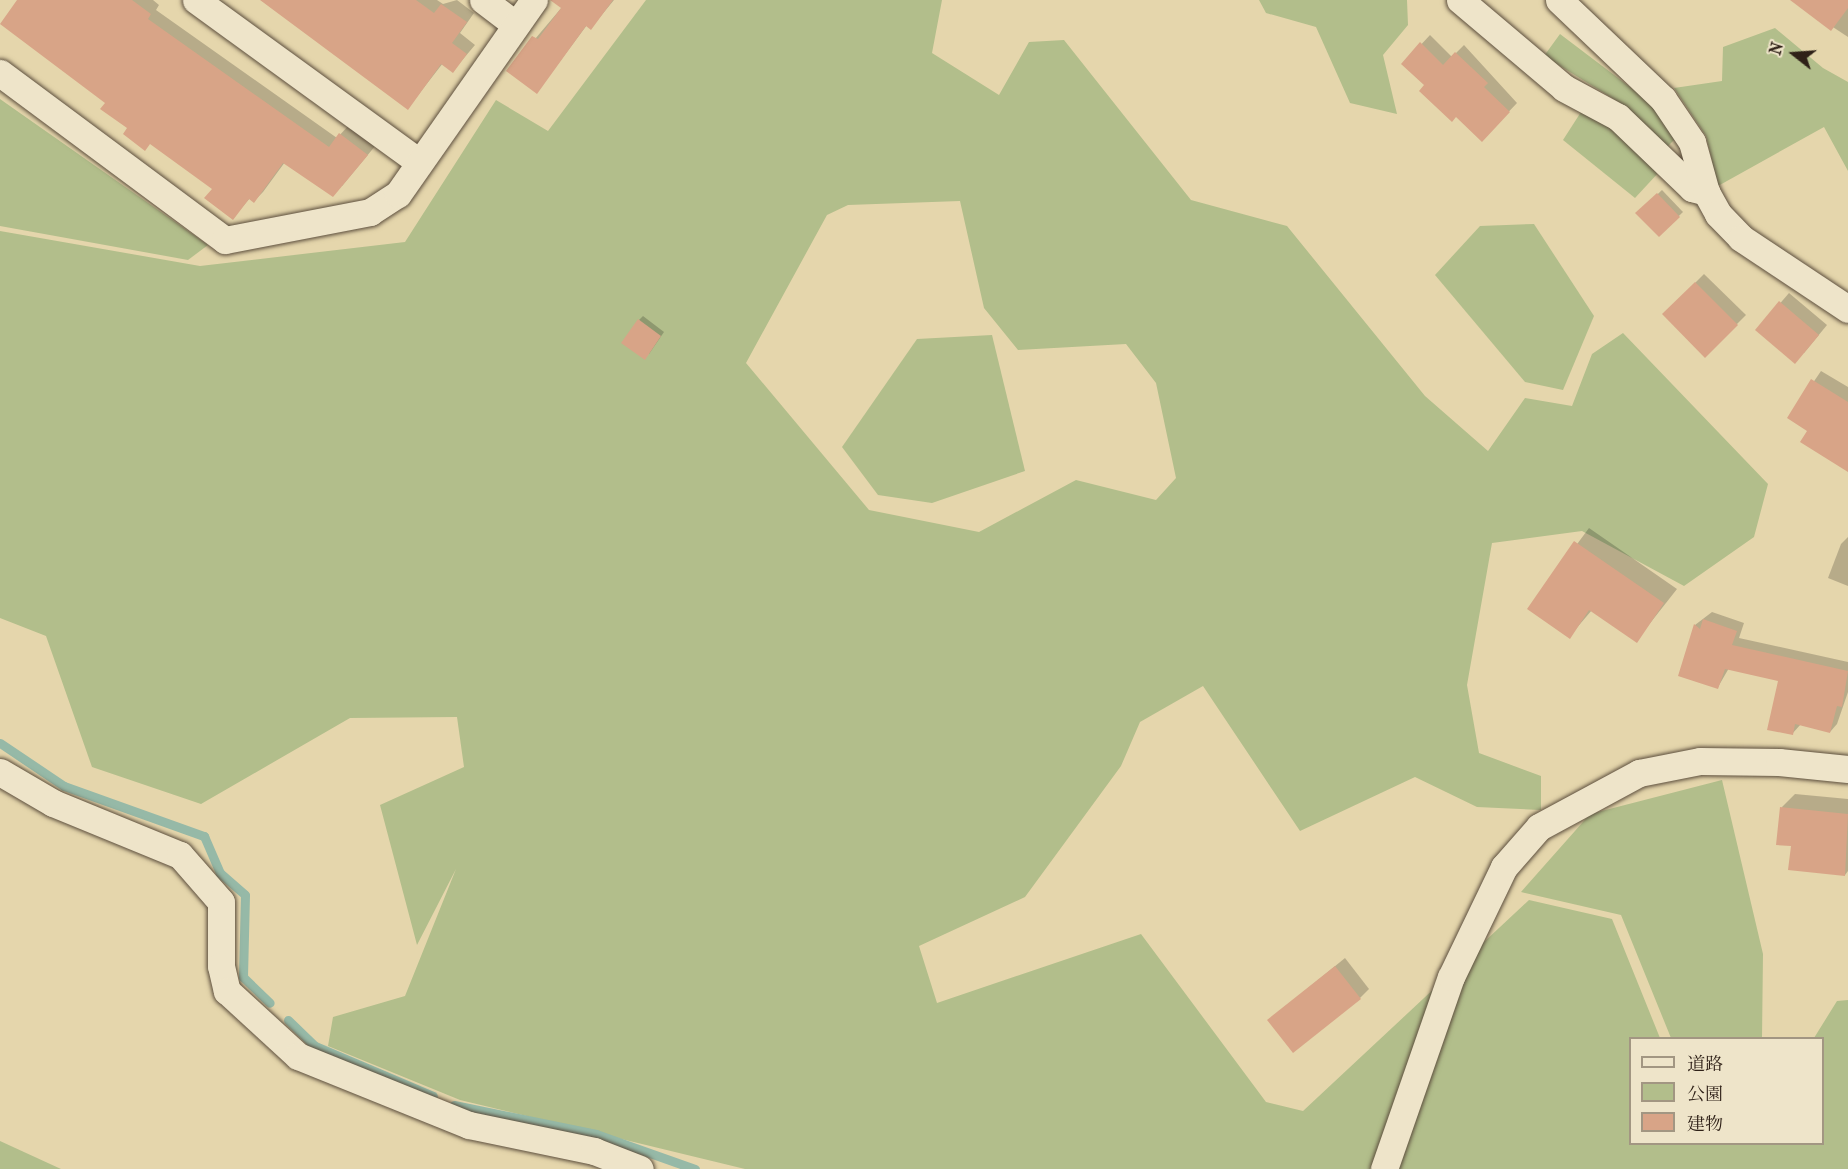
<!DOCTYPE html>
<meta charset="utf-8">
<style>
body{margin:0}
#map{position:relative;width:1848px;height:1169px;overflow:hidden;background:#e5d6ac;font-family:"IM FELL French Canon","Noto Serif JP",serif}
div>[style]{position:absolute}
.green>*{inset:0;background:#b2be8b}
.shadow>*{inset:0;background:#0003}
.stream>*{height:9px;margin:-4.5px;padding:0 4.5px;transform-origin:4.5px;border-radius:4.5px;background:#96b9a7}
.building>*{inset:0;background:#d8a487}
.roads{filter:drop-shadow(0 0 2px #5c4e3d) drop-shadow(0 0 2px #5c4e3d)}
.street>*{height:27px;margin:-13.5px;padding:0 13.5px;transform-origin:13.5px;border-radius:13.5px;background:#eee4c9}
span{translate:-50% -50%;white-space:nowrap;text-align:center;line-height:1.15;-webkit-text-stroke:4.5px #eee4c9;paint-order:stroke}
.legend{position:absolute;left:1629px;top:1037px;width:195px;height:108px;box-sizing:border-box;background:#eee4c9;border:2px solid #a29682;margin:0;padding:8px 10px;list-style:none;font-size:18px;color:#2f2118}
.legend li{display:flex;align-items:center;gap:12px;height:30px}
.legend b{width:30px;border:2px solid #a29682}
.north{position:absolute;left:1764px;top:24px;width:60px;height:60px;-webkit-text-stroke:4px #eee4c9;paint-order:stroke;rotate:287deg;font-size:16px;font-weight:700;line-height:24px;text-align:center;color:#2f2118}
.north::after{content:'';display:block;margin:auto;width:21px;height:27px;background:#2f2118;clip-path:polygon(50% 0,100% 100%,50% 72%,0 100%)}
</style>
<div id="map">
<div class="green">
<i style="clip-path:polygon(evenodd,646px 0,942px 0,932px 53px,999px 95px,1029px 42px,1064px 40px,1191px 200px,1287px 226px,1425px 396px,1488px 451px,1525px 398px,1572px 406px,1592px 354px,1623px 333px,1768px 484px,1754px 537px,1684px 586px,1582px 531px,1492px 543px,1467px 685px,1479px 753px,1541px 776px,1541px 810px,1477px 807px,1415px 777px,1300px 831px,1203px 686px,1140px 722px,1121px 766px,1025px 897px,919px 946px,937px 1003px,1141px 934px,1266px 1102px,1303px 1111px,1529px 900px,1612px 919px,1660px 1038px,1630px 1038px,1630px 1144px,1822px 1144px,1822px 1038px,1814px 1038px,1837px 1001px,1848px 1000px,1848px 1169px,745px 1169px,460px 1100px,328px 1046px,333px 1017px,405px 996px,456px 869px,417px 945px,380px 805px,464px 767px,457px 717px,350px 718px,201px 804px,92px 767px,46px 636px,0 618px,0 231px,200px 266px,405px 242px,496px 100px,548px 131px,646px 0,960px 201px,984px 308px,1018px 350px,1126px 344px,1156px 383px,1176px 478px,1156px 500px,1076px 480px,979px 532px,869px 510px,746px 363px,827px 215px,848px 205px,960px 201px)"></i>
<i style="clip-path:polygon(1259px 0,1407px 0,1408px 25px,1383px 55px,1397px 114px,1350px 103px,1316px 27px,1266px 13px)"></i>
<i style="clip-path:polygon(1775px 28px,1823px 68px,1848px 82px,1848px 171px,1824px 127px,1718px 186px,1706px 136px,1674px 88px,1722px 81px,1723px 47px)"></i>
<i style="clip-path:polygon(1560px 34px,1659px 109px,1678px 136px,1664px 150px,1625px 106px,1544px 56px)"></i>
<i style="clip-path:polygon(0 99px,208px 245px,188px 260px,0 226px)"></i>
<i style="clip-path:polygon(1581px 112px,1609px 125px,1660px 171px,1635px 198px,1563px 140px)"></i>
<i style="clip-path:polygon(1534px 224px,1594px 316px,1563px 390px,1525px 382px,1435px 275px,1480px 226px)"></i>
<i style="clip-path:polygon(992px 335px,1025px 471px,932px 503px,878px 495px,842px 447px,917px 339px)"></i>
<i style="clip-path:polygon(1722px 780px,1763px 954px,1762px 1038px,1671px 1038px,1621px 915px,1521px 892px,1590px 814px)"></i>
<i style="clip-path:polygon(0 1141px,61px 1169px,0 1169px)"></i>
</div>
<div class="shadow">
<i style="clip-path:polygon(18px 0,153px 0,159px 5px,156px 10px,337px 138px,349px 125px,376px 145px,342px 186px,285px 162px,263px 192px,254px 201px,250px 198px,233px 218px,214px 188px,129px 128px)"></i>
<i style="clip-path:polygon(261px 0,437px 0,443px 4px,457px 0,474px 13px,460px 33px,475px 45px,453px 71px,443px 63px,408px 108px)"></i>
<i style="clip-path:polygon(568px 0,614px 0,591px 28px,587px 25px,537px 92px,508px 71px)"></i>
<i style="clip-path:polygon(1805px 0,1848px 0,1848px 37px,1801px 6px)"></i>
<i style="clip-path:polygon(1430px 35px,1452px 57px,1464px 45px,1517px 103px,1482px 140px,1403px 64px)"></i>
<i style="clip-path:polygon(1662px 190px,1683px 212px,1659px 235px,1638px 213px)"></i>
<i style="clip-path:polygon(1704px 274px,1746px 315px,1705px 356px,1664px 314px)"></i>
<i style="clip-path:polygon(1789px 293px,1827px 325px,1804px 353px,1757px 330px)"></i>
<i style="clip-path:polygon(643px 316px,664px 332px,649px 354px,639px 320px)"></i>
<i style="clip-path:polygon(1821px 371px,1848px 387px,1848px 470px,1809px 430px,1789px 418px)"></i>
<i style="clip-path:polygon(1589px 528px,1677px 589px,1636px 641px,1592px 610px,1569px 637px,1529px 609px)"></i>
<i style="clip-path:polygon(1848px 537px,1848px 586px,1828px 578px,1841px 544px)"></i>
<i style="clip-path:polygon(1712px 612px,1744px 623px,1739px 638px,1848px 662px,1848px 692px,1837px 724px,1830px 732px,1801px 724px,1792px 734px,1780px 680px,1729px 668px,1718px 687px,1679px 675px,1695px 625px)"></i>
<i style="clip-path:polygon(1795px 794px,1848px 799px,1848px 871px,1845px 875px,1792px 845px,1782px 807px)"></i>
<i style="clip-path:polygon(1345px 958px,1369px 989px,1360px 998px,1269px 1020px)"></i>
</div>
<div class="stream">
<i style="left:0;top:743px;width:77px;rotate:33.9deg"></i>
<i style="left:64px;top:786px;width:149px;rotate:19.7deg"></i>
<i style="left:204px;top:836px;width:40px;rotate:66.6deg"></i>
<i style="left:220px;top:873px;width:33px;rotate:41deg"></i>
<i style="left:245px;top:895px;width:82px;rotate:91.4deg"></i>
<i style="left:243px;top:977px;width:37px;rotate:44deg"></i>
<i style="left:288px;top:1020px;width:37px;rotate:44deg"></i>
<i style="left:315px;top:1046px;width:128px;rotate:23deg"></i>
<i style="left:454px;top:1105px;width:145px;rotate:11.5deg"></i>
<i style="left:596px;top:1134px;width:105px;rotate:19.5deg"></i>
</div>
<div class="building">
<i style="clip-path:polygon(17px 0,132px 0,151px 14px,148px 19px,329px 147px,339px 133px,368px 155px,333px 197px,283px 163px,254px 203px,249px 199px,233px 220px,204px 198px,212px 189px,150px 144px,145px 151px,123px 134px,127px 128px,100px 109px,105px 103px,0 24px)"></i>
<i style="clip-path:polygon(260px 0,416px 0,434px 13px,441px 4px,467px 22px,452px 43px,467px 54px,453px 73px,441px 64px,408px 110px)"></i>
<i style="clip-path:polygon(550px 0,613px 0,591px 30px,586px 26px,537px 94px,506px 71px,532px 36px,538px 39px,561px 8px)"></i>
<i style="clip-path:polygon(1790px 0,1848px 0,1848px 8px,1831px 31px)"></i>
<i style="clip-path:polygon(1420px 42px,1443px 65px,1455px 52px,1488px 83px,1484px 87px,1510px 112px,1482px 142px,1456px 117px,1452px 122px,1419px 91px,1424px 85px,1401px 64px)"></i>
<i style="clip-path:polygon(1657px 193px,1680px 217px,1659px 237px,1635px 213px)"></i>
<i style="clip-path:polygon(1695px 282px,1738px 325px,1705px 358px,1662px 314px)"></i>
<i style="clip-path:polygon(1779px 301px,1819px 335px,1795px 364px,1755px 330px)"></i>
<i style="clip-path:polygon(638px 319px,661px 336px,645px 360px,621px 343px)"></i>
<i style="clip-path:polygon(1811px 379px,1848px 402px,1848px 472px,1800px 442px,1807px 431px,1787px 418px)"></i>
<i style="clip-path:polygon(1574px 541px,1664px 603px,1637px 643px,1589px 610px,1570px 639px,1527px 609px)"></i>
<i style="clip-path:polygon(1703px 619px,1737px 631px,1732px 645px,1848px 671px,1842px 707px,1837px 706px,1830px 733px,1795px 724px,1793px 735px,1767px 730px,1778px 681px,1725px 669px,1718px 689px,1678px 676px,1694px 624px,1700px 629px)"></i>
<i style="clip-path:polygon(1780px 807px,1848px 814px,1845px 876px,1788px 870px,1791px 846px,1776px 845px)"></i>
<i style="clip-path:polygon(1335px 966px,1361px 999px,1293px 1053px,1267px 1020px)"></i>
</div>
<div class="roads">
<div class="street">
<i style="left:196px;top:0;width:276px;rotate:36deg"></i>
<i style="left:483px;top:0;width:41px;rotate:37.1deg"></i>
<i style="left:1460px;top:0;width:136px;rotate:40.2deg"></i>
<i style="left:1564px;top:88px;width:61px;rotate:28.2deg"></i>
<i style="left:1618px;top:117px;width:103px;rotate:43.8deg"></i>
<i style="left:1692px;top:188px;width:15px;rotate:16deg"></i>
<i style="left:1559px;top:0;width:144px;rotate:43.6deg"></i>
<i style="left:1663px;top:99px;width:52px;rotate:56deg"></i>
<i style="left:1692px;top:142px;width:52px;rotate:74.4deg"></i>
<i style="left:1706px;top:192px;width:25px;rotate:61deg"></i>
<i style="left:1718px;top:214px;width:33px;rotate:46deg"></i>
<i style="left:1741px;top:238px;width:128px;rotate:33.6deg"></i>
<i style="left:0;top:73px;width:280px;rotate:36.6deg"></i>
<i style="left:225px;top:240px;width:148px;rotate:-10.9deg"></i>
<i style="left:370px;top:212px;width:33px;rotate:-33deg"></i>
<i style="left:398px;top:194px;width:237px;rotate:-55deg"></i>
<i style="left:0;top:772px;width:61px;rotate:30.3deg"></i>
<i style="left:53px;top:803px;width:137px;rotate:22.3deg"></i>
<i style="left:180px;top:855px;width:62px;rotate:48.9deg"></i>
<i style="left:221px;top:902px;width:64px;rotate:90deg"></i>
<i style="left:221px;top:966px;width:26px;rotate:77deg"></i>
<i style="left:227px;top:991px;width:96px;rotate:42.5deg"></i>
<i style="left:298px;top:1056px;width:184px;rotate:22deg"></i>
<i style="left:469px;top:1125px;width:128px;rotate:11.7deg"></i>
<i style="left:594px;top:1151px;width:49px;rotate:21.4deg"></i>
<i style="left:1384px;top:1169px;width:203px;rotate:-70.8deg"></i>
<i style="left:1451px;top:977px;width:122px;rotate:-64.3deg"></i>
<i style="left:1504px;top:867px;width:53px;rotate:-48.8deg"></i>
<i style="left:1539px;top:827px;width:114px;rotate:-28.4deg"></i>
<i style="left:1639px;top:773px;width:62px;rotate:-11.1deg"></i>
<i style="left:1700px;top:761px;width:79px;rotate:0.7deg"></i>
<i style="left:1779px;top:762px;width:69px;rotate:5.8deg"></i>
</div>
</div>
<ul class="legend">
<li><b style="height:8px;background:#eee4c9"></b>道路</li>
<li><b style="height:16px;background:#b2be8b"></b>公園</li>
<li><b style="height:16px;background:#d8a487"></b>建物</li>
</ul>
<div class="north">N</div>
</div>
